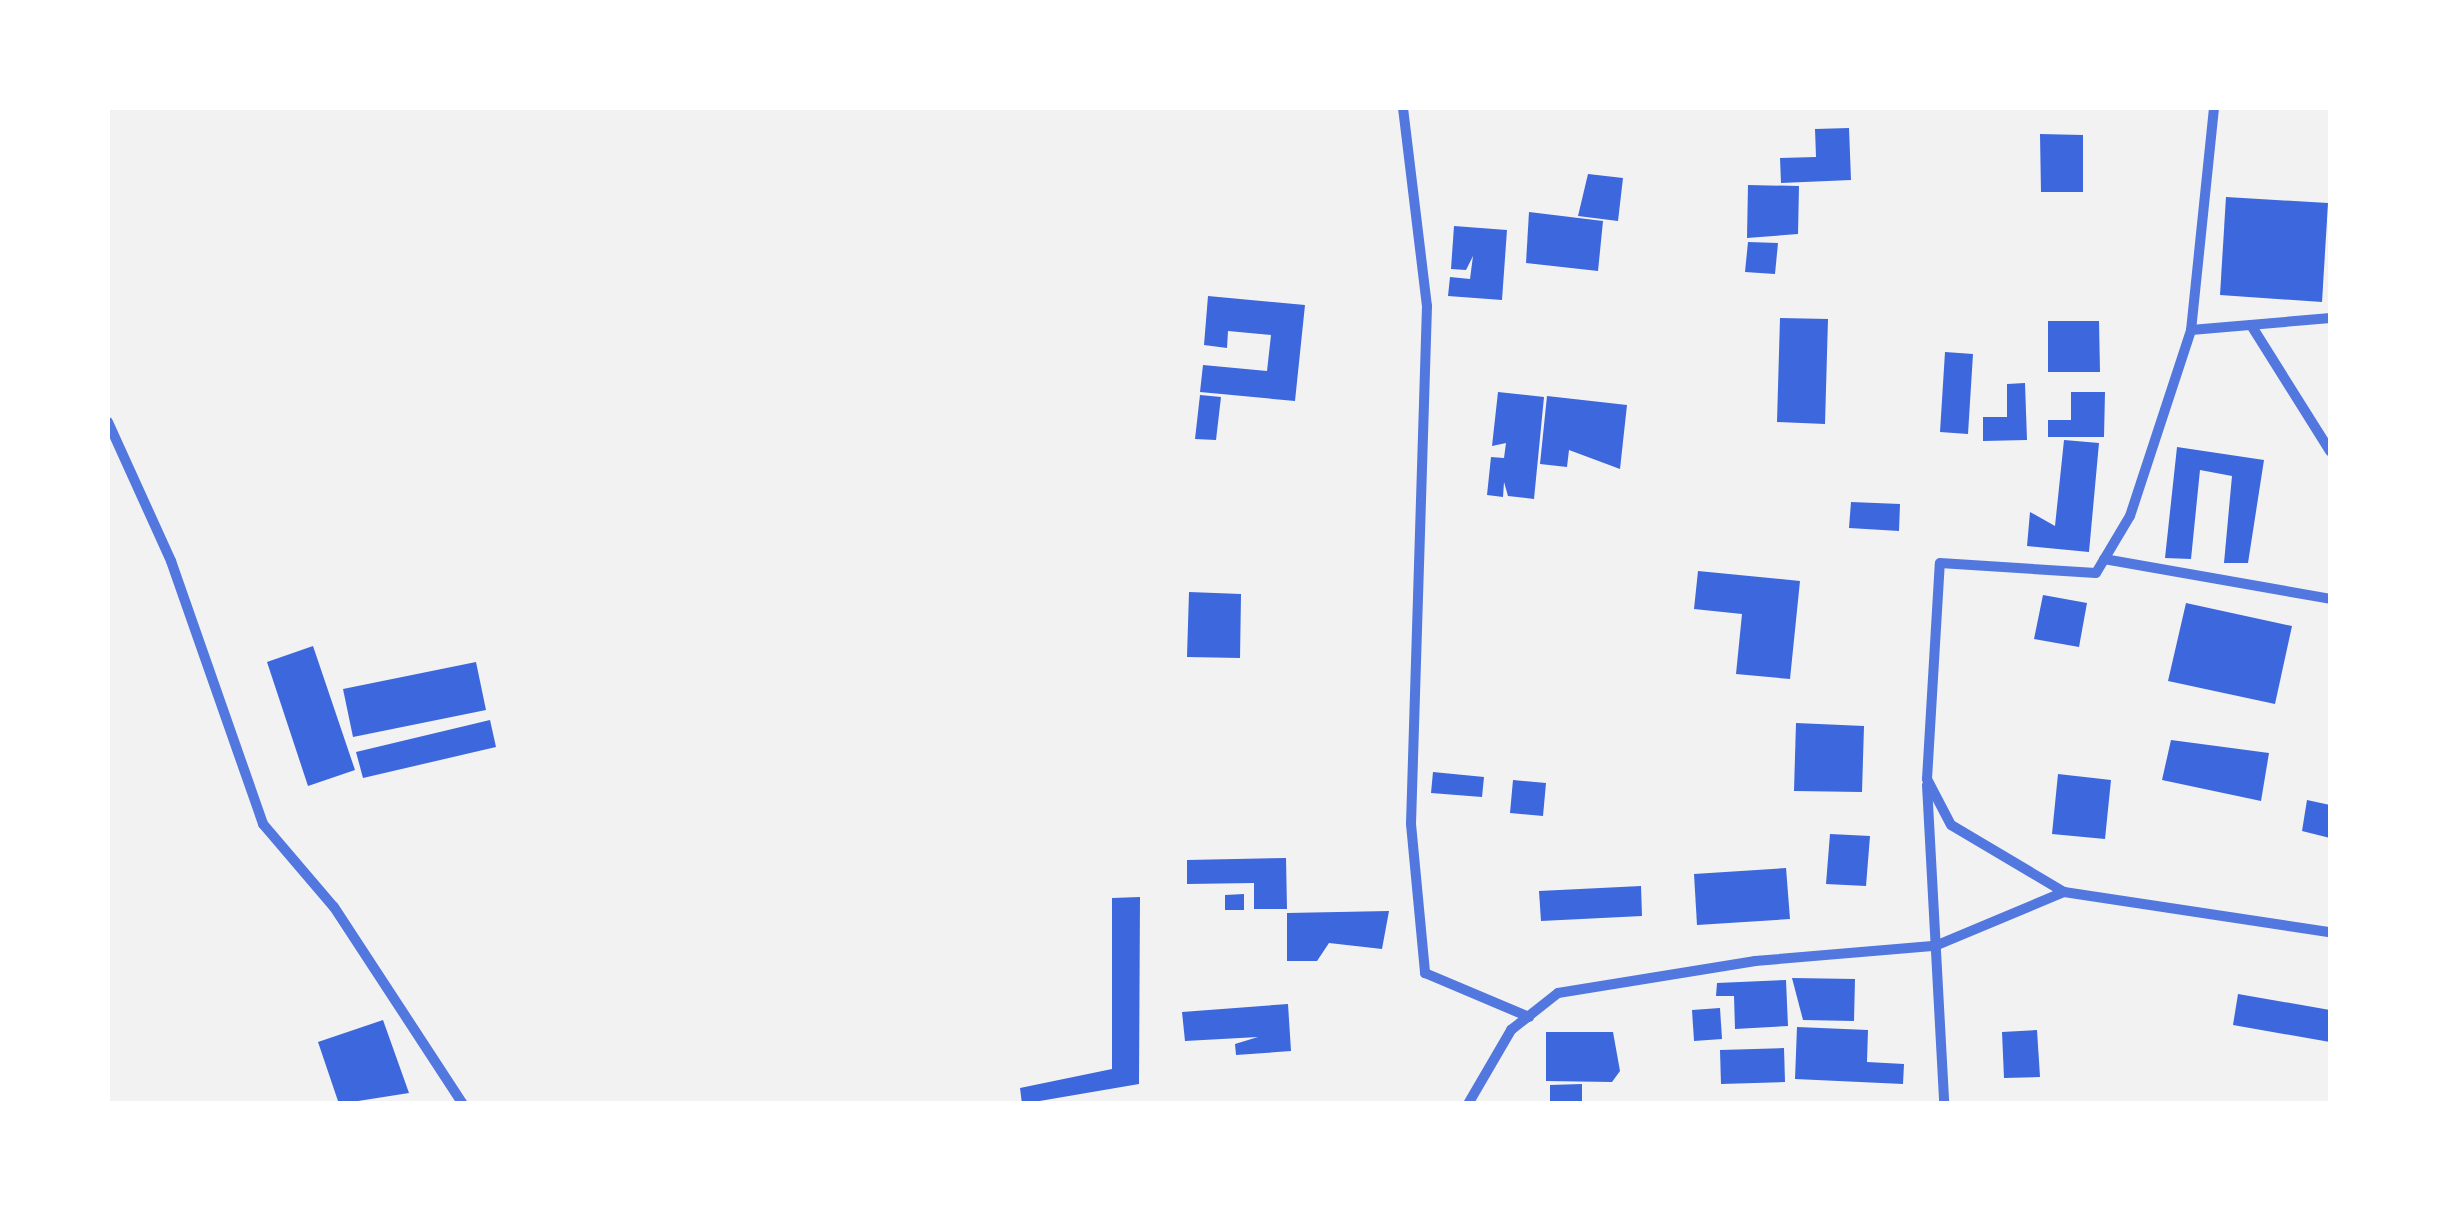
<!DOCTYPE html>
<style>
body{margin:0}
#map{position:relative;width:2438px;height:1211px;overflow:hidden;background:#f2f2f2;font-family:"Asap Condensed",sans-serif}
div>[style]{position:absolute}
.building>*{inset:0;background:#3d67dc}
.minor>*{height:10px;margin:-5px;padding:0 5px;transform-origin:5px;border-radius:5px;background:#5277de}
span{translate:-50% -50%;white-space:nowrap;text-align:center;line-height:1.15;-webkit-text-stroke:10px #fff;paint-order:stroke}
.frame{position:absolute;inset:0;border:110px solid #fff;pointer-events:none}
</style>
<div id="map">
<div class="building">
<i style="clip-path:polygon(1849px 128px,1851px 180px,1781px 183px,1780px 158px,1816px 157px,1815px 129px)"></i>
<i style="clip-path:polygon(2040px 134px,2083px 135px,2083px 192px,2041px 192px)"></i>
<i style="clip-path:polygon(1588px 174px,1623px 178px,1618px 221px,1578px 216px)"></i>
<i style="clip-path:polygon(1748px 185px,1799px 186px,1798px 234px,1747px 238px)"></i>
<i style="clip-path:polygon(2226px 197px,2328px 203px,2322px 302px,2220px 295px)"></i>
<i style="clip-path:polygon(1529px 212px,1603px 221px,1598px 271px,1526px 263px)"></i>
<i style="clip-path:polygon(1454px 226px,1507px 230px,1502px 300px,1448px 296px,1450px 277px,1470px 279px,1473px 256px,1466px 270px,1451px 269px)"></i>
<i style="clip-path:polygon(1748px 242px,1778px 243px,1775px 274px,1745px 272px)"></i>
<i style="clip-path:polygon(1208px 296px,1305px 305px,1295px 401px,1200px 392px,1203px 365px,1267px 371px,1271px 335px,1228px 331px,1227px 348px,1204px 345px)"></i>
<i style="clip-path:polygon(1780px 318px,1828px 319px,1825px 424px,1777px 422px)"></i>
<i style="clip-path:polygon(2048px 321px,2099px 321px,2100px 372px,2048px 372px)"></i>
<i style="clip-path:polygon(1945px 352px,1973px 354px,1968px 434px,1940px 432px)"></i>
<i style="clip-path:polygon(2025px 383px,2027px 440px,1983px 441px,1983px 417px,2007px 417px,2007px 384px)"></i>
<i style="clip-path:polygon(1498px 392px,1544px 397px,1534px 499px,1508px 496px,1504px 482px,1503px 497px,1487px 495px,1491px 457px,1504px 458px,1506px 443px,1492px 446px)"></i>
<i style="clip-path:polygon(2071px 392px,2105px 392px,2104px 437px,2048px 437px,2048px 420px,2071px 420px)"></i>
<i style="clip-path:polygon(1200px 395px,1221px 397px,1216px 440px,1195px 439px)"></i>
<i style="clip-path:polygon(1547px 396px,1627px 405px,1620px 469px,1569px 450px,1567px 467px,1540px 464px)"></i>
<i style="clip-path:polygon(2064px 440px,2099px 443px,2089px 552px,2027px 546px,2030px 512px,2055px 526px)"></i>
<i style="clip-path:polygon(2177px 447px,2264px 460px,2248px 563px,2224px 563px,2232px 476px,2200px 470px,2191px 559px,2165px 558px)"></i>
<i style="clip-path:polygon(1851px 502px,1900px 504px,1899px 531px,1849px 528px)"></i>
<i style="clip-path:polygon(1698px 571px,1800px 581px,1790px 679px,1736px 674px,1742px 614px,1694px 609px)"></i>
<i style="clip-path:polygon(1189px 592px,1241px 594px,1240px 658px,1187px 657px)"></i>
<i style="clip-path:polygon(2043px 595px,2087px 603px,2079px 647px,2034px 639px)"></i>
<i style="clip-path:polygon(2186px 603px,2292px 626px,2275px 704px,2168px 681px)"></i>
<i style="clip-path:polygon(313px 646px,355px 770px,308px 786px,267px 662px)"></i>
<i style="clip-path:polygon(476px 662px,486px 710px,353px 737px,343px 689px)"></i>
<i style="clip-path:polygon(490px 720px,496px 747px,363px 778px,356px 752px)"></i>
<i style="clip-path:polygon(1796px 723px,1864px 726px,1862px 792px,1794px 791px)"></i>
<i style="clip-path:polygon(2171px 740px,2269px 753px,2261px 801px,2162px 780px)"></i>
<i style="clip-path:polygon(1433px 772px,1484px 777px,1482px 797px,1431px 793px)"></i>
<i style="clip-path:polygon(2058px 774px,2111px 780px,2105px 839px,2052px 834px)"></i>
<i style="clip-path:polygon(1513px 780px,1546px 783px,1543px 816px,1510px 813px)"></i>
<i style="clip-path:polygon(2307px 800px,2330px 805px,2330px 838px,2302px 831px)"></i>
<i style="clip-path:polygon(1830px 834px,1870px 836px,1866px 886px,1826px 884px)"></i>
<i style="clip-path:polygon(1286px 858px,1287px 909px,1254px 909px,1254px 883px,1187px 884px,1187px 860px)"></i>
<i style="clip-path:polygon(1786px 868px,1790px 919px,1697px 925px,1694px 874px)"></i>
<i style="clip-path:polygon(1641px 886px,1642px 916px,1541px 921px,1539px 891px)"></i>
<i style="clip-path:polygon(1244px 894px,1244px 910px,1225px 910px,1225px 895px)"></i>
<i style="clip-path:polygon(1140px 897px,1139px 1084px,1022px 1104px,1020px 1088px,1112px 1069px,1112px 898px)"></i>
<i style="clip-path:polygon(1389px 911px,1382px 949px,1329px 943px,1317px 961px,1287px 961px,1287px 913px)"></i>
<i style="clip-path:polygon(1792px 978px,1855px 979px,1854px 1021px,1803px 1020px)"></i>
<i style="clip-path:polygon(1786px 980px,1788px 1026px,1735px 1029px,1734px 996px,1716px 996px,1717px 983px)"></i>
<i style="clip-path:polygon(2238px 994px,2330px 1010px,2330px 1042px,2233px 1025px)"></i>
<i style="clip-path:polygon(1288px 1004px,1291px 1051px,1236px 1055px,1235px 1044px,1258px 1037px,1185px 1041px,1182px 1012px)"></i>
<i style="clip-path:polygon(1720px 1008px,1722px 1039px,1694px 1041px,1692px 1010px)"></i>
<i style="clip-path:polygon(383px 1020px,409px 1093px,339px 1104px,318px 1042px)"></i>
<i style="clip-path:polygon(1797px 1027px,1868px 1030px,1867px 1062px,1904px 1064px,1903px 1084px,1795px 1079px)"></i>
<i style="clip-path:polygon(2037px 1030px,2040px 1077px,2004px 1078px,2002px 1032px)"></i>
<i style="clip-path:polygon(1546px 1032px,1613px 1032px,1620px 1071px,1612px 1082px,1546px 1081px)"></i>
<i style="clip-path:polygon(1784px 1048px,1785px 1082px,1721px 1084px,1720px 1050px)"></i>
<i style="clip-path:polygon(1582px 1084px,1582px 1104px,1550px 1104px,1550px 1085px)"></i>
</div>
<div class="minor">
<i style="left:1403px;top:108px;width:199px;rotate:83.1deg"></i>
<i style="left:1427px;top:306px;width:518px;rotate:91.77deg"></i>
<i style="left:1411px;top:824px;width:150px;rotate:84.6deg"></i>
<i style="left:1425px;top:973px;width:113px;rotate:22.9deg"></i>
<i style="left:2214px;top:108px;width:223px;rotate:95.9deg"></i>
<i style="left:2191px;top:330px;width:140px;rotate:-4.9deg"></i>
<i style="left:2251px;top:325px;width:149px;rotate:57.9deg"></i>
<i style="left:108px;top:422px;width:153px;rotate:65.6deg"></i>
<i style="left:171px;top:561px;width:279px;rotate:70.7deg"></i>
<i style="left:263px;top:824px;width:109px;rotate:49.5deg"></i>
<i style="left:334px;top:907px;width:235px;rotate:56.8deg"></i>
<i style="left:2104px;top:559px;width:230px;rotate:10deg"></i>
<i style="left:1927px;top:785px;width:319px;rotate:86.9deg"></i>
<i style="left:2064px;top:892px;width:131px;rotate:-149.3deg"></i>
<i style="left:1951px;top:825px;width:52px;rotate:-117.6deg"></i>
<i style="left:1927px;top:779px;width:216px;rotate:-86.6deg"></i>
<i style="left:1940px;top:563px;width:156px;rotate:3.7deg"></i>
<i style="left:2096px;top:573px;width:66px;rotate:-59.2deg"></i>
<i style="left:2130px;top:516px;width:196px;rotate:-71.8deg"></i>
<i style="left:1468px;top:1104px;width:86px;rotate:-59.8deg"></i>
<i style="left:1511px;top:1030px;width:60px;rotate:-38.2deg"></i>
<i style="left:1558px;top:993px;width:200px;rotate:-9.2deg"></i>
<i style="left:1755px;top:961px;width:181px;rotate:-4.8deg"></i>
<i style="left:1935px;top:946px;width:140px;rotate:-22.7deg"></i>
<i style="left:2064px;top:892px;width:269px;rotate:8.6deg"></i>
</div>
<div class="frame"></div>
</div>
